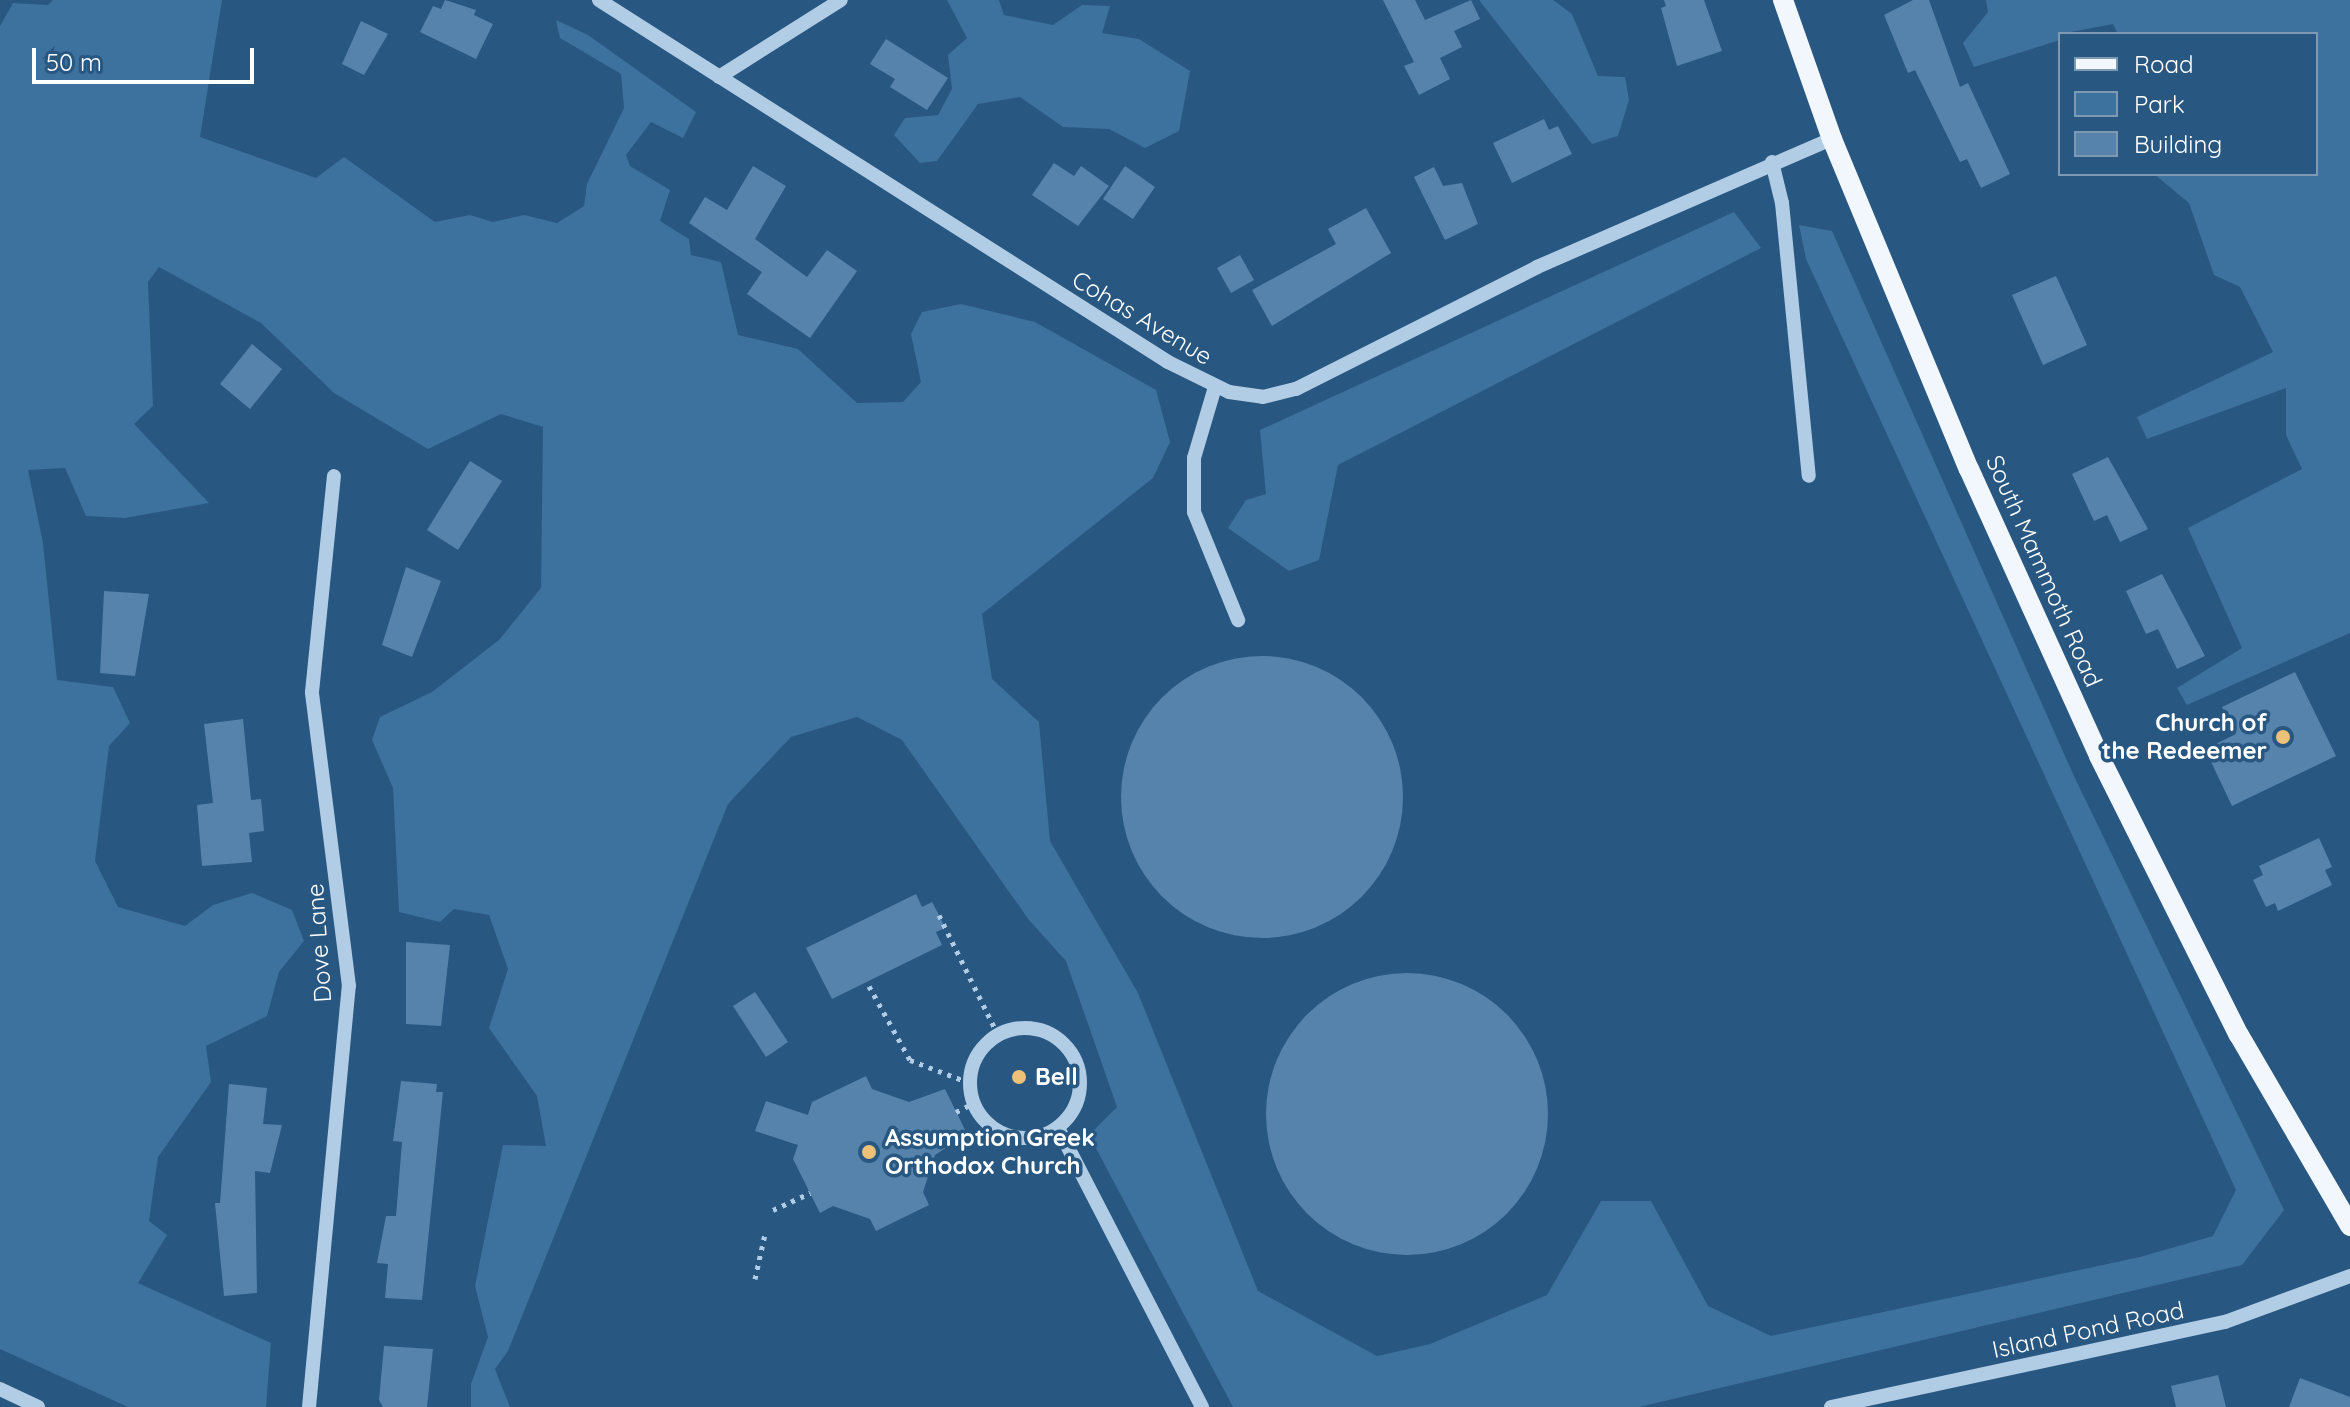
<!DOCTYPE html>
<style>
body{margin:0}
#map{position:relative;width:2350px;height:1407px;overflow:hidden;background:#285781;font-family:Quicksand,sans-serif}
div>[style]{position:absolute}
.green>*{inset:0;background:#3d719e}
.building>*{inset:0;background:#5583ac}
.round{border-radius:50%}
.path>*{height:5px;margin-top:-2.5px;transform-origin:0;background:repeating-linear-gradient(90deg,#b1cde6 0 4px,transparent 0 10px)}
.minor>*{height:14px;margin:-7px;padding:0 7px;transform-origin:7px;border-radius:7px;background:#b1cde6}
.minor>.ring{margin:-7px;padding:0;box-sizing:content-box;background:none;border:14px solid #b1cde6;border-radius:50%}
.major>*{height:20px;margin:-10px;padding:0 10px;transform-origin:10px;border-radius:10px;background:#f1f7fd}
.dots>*{width:22px;height:22px;translate:-50% -50%;box-sizing:border-box;border:4px solid #285781;border-radius:50%}
span{translate:-50% -50%;white-space:nowrap;text-align:center;line-height:1.15;-webkit-text-stroke:7px #285781;paint-order:stroke}
.street-label{font-size:24px;color:#fff}
.poi-label{font-size:24px;color:#fff;font-weight:700}
.right{translate:-100% -50%;text-align:right}
.left{translate:0 -50%;text-align:left}
.legend{position:absolute;left:2058px;top:32px;width:260px;height:144px;box-sizing:border-box;background:#285781;border:2px solid #7e9ab3;margin:0;padding:10px 14px;list-style:none;font-size:24px;color:#fff}
.legend li{display:flex;align-items:center;gap:16px;height:40px}
.legend b{width:40px;border:2px solid #7e9ab3}
.scale{position:absolute;left:32px;top:48px;width:222px;height:36px;box-sizing:border-box;border:4px solid #fff;border-top:0;padding-left:10px;font-size:24px;line-height:28px;white-space:nowrap;color:#fff;-webkit-text-stroke:6px #285781;paint-order:stroke}
</style>
<div id="map">
<div class="green">
<i style="clip-path:polygon(53px 0,222px 0,200px 137px,316px 178px,344px 157px,435px 222px,470px 215px,493px 222px,524px 215px,557px 223px,584px 206px,587px 184px,624px 108px,621px 74px,560px 38px,556px 20px,588px 35px,696px 112px,683px 138px,651px 122px,626px 155px,630px 166px,670px 190px,660px 221px,689px 239px,691px 255px,721px 262px,738px 335px,798px 349px,857px 403px,903px 402px,921px 382px,911px 334px,922px 312px,961px 304px,1035px 322px,1156px 390px,1170px 442px,1153px 478px,982px 614px,992px 679px,1039px 722px,1050px 841px,1138px 993px,1258px 1291px,1377px 1356px,1430px 1344px,1547px 1295px,1601px 1201px,1651px 1201px,1708px 1306px,1771px 1336px,2140px 1257px,2213px 1236px,2236px 1190px,1806px 259px,1799px 225px,1832px 231px,2073px 774px,2284px 1210px,2242px 1265px,1639px 1407px,1233px 1407px,1089px 1135px,1117px 1107px,1066px 961px,1029px 920px,902px 740px,857px 717px,791px 737px,728px 804px,508px 1351px,495px 1369px,510px 1407px,471px 1407px,471px 1384px,488px 1337px,475px 1286px,503px 1145px,546px 1146px,537px 1096px,489px 1028px,508px 969px,489px 915px,454px 909px,440px 922px,399px 912px,393px 788px,372px 740px,380px 717px,432px 692px,499px 640px,541px 588px,543px 427px,501px 414px,428px 449px,334px 393px,261px 323px,159px 267px,148px 282px,153px 406px,134px 424px,209px 503px,125px 518px,86px 516px,65px 468px,28px 470px,43px 543px,57px 680px,113px 687px,130px 723px,109px 746px,95px 861px,118px 907px,185px 926px,213px 905px,252px 893px,292px 910px,304px 941px,279px 972px,267px 1016px,206px 1046px,211px 1082px,158px 1157px,149px 1221px,167px 1235px,138px 1283px,271px 1343px,266px 1407px,128px 1407px,0 1349px,0 26px,13px 3px,48px 5px)"></i>
<i style="clip-path:polygon(947px 0,999px 0,1004px 15px,1053px 25px,1082px 5px,1110px 6px,1102px 33px,1139px 39px,1190px 71px,1179px 131px,1145px 148px,1109px 129px,1063px 127px,1020px 97px,978px 104px,937px 161px,920px 163px,894px 135px,905px 118px,938px 115px,952px 89px,948px 55px,967px 38px)"></i>
<i style="clip-path:polygon(1479px 0,1553px 0,1572px 14px,1598px 76px,1625px 77px,1629px 100px,1618px 136px,1592px 144px)"></i>
<i style="clip-path:polygon(1986px 0,2350px 0,2350px 633px,2187px 705px,2177px 688px,2242px 648px,2188px 528px,2302px 469px,2286px 435px,2286px 388px,2147px 439px,2137px 417px,2273px 352px,2240px 287px,2214px 275px,2189px 203px,2154px 174px,2316px 174px,2316px 34px,2118px 34px,2113px 24px,2060px 34px,2060px 40px,1974px 67px,1963px 43px,1988px 12px)"></i>
<i style="clip-path:polygon(1734px 212px,1761px 248px,1338px 465px,1319px 560px,1289px 571px,1228px 528px,1246px 500px,1266px 494px,1260px 430px)"></i>
</div>
<div class="building">
<i style="clip-path:polygon(445px 0,476px 10px,474px 15px,493px 24px,476px 59px,420px 32px,433px 6px,441px 9px)"></i>
<i style="clip-path:polygon(1383px 0,1415px 0,1425px 20px,1471px 0,1480px 19px,1454px 31px,1462px 47px,1440px 58px,1450px 79px,1419px 95px,1404px 66px,1414px 62px)"></i>
<i style="clip-path:polygon(1664px 0,1704px 0,1722px 51px,1677px 66px,1661px 8px,1666px 6px)"></i>
<i style="clip-path:polygon(1913px 0,1929px 0,1960px 87px,1968px 83px,2010px 174px,1981px 188px,1967px 159px,1960px 162px,1915px 70px,1908px 73px,1884px 15px)"></i>
<i style="clip-path:polygon(361px 21px,388px 34px,364px 75px,342px 64px)"></i>
<i style="clip-path:polygon(886px 39px,948px 78px,927px 110px,890px 87px,895px 79px,870px 64px)"></i>
<i style="clip-path:polygon(1544px 119px,1549px 130px,1558px 126px,1572px 154px,1512px 183px,1493px 143px)"></i>
<i style="clip-path:polygon(1054px 163px,1074px 176px,1081px 166px,1109px 186px,1078px 226px,1032px 195px)"></i>
<i style="clip-path:polygon(753px 166px,786px 186px,755px 239px,807px 277px,827px 250px,857px 271px,810px 338px,747px 294px,762px 272px,689px 223px,705px 197px,727px 210px)"></i>
<i style="clip-path:polygon(1125px 166px,1155px 187px,1133px 219px,1103px 199px)"></i>
<i style="clip-path:polygon(1434px 167px,1443px 186px,1462px 183px,1478px 224px,1445px 240px,1414px 177px)"></i>
<i style="clip-path:polygon(1366px 208px,1391px 253px,1272px 326px,1252px 290px,1336px 244px,1328px 229px)"></i>
<i style="clip-path:polygon(1240px 255px,1254px 280px,1231px 293px,1217px 268px)"></i>
<i style="clip-path:polygon(2056px 276px,2087px 345px,2043px 365px,2012px 295px)"></i>
<i style="clip-path:polygon(252px 344px,282px 369px,250px 409px,220px 384px)"></i>
<i style="clip-path:polygon(2108px 457px,2148px 529px,2120px 542px,2107px 515px,2094px 521px,2072px 474px)"></i>
<i style="clip-path:polygon(470px 461px,502px 481px,458px 550px,427px 530px)"></i>
<i style="clip-path:polygon(406px 567px,441px 581px,412px 657px,382px 645px)"></i>
<i style="clip-path:polygon(2162px 574px,2205px 656px,2177px 669px,2158px 629px,2146px 634px,2126px 591px)"></i>
<i style="clip-path:polygon(104px 591px,149px 594px,135px 676px,100px 673px)"></i>
<i class="round" style="left:1121px;top:656px;width:282px;height:282px"></i>
<i style="clip-path:polygon(2295px 672px,2336px 756px,2232px 806px,2205px 749px,2236px 734px,2222px 707px)"></i>
<i style="clip-path:polygon(243px 719px,251px 800px,261px 799px,264px 831px,249px 833px,252px 862px,202px 866px,197px 805px,213px 803px,204px 724px)"></i>
<i style="clip-path:polygon(2319px 838px,2332px 867px,2325px 870px,2332px 885px,2278px 911px,2275px 903px,2266px 907px,2253px 880px,2263px 875px,2259px 866px)"></i>
<i style="clip-path:polygon(916px 894px,922px 907px,932px 902px,939px 915px,945px 928px,936px 932px,942px 945px,832px 999px,806px 948px)"></i>
<i style="clip-path:polygon(406px 942px,450px 945px,441px 1026px,406px 1024px)"></i>
<i class="round" style="left:1266px;top:973px;width:282px;height:282px"></i>
<i style="clip-path:polygon(755px 992px,788px 1042px,766px 1057px,733px 1006px)"></i>
<i style="clip-path:polygon(866px 1076px,872px 1089px,909px 1102px,945px 1089px,967px 1134px,935px 1155px,923px 1192px,929px 1205px,876px 1231px,870px 1219px,833px 1206px,820px 1213px,793px 1159px,798px 1145px,755px 1131px,766px 1101px,808px 1115px,812px 1102px)"></i>
<i style="clip-path:polygon(401px 1081px,437px 1084px,436px 1092px,443px 1092px,422px 1300px,385px 1298px,388px 1264px,377px 1263px,386px 1216px,396px 1216px,402px 1142px,393px 1141px)"></i>
<i style="clip-path:polygon(229px 1084px,267px 1088px,263px 1124px,282px 1125px,270px 1173px,255px 1171px,257px 1293px,224px 1296px,215px 1203px,220px 1203px)"></i>
<i style="clip-path:polygon(384px 1346px,433px 1349px,427px 1407px,383px 1407px,379px 1400px)"></i>
<i style="clip-path:polygon(2218px 1375px,2226px 1407px,2176px 1407px,2171px 1386px)"></i>
<i style="clip-path:polygon(2300px 1378px,2350px 1397px,2350px 1407px,2289px 1407px)"></i>
</div>
<div class="path">
<i style="left:939px;top:915px;width:134px;rotate:63.8deg"></i>
<i style="left:869px;top:986px;width:85px;rotate:61deg"></i>
<i style="left:910px;top:1060px;width:64px;rotate:21deg"></i>
<i style="left:956px;top:1112px;width:20px;rotate:-27deg"></i>
<i style="left:773px;top:1210px;width:41px;rotate:-24.7deg"></i>
<i style="left:755px;top:1279px;width:46px;rotate:-77.5deg"></i>
</div>
<div class="minor">
<i style="left:599px;top:0;width:674px;rotate:32.46deg"></i>
<i style="left:1168px;top:362px;width:68px;rotate:26.2deg"></i>
<i style="left:1229px;top:392px;width:34px;rotate:8deg"></i>
<i style="left:1263px;top:397px;width:34px;rotate:-14deg"></i>
<i style="left:1296px;top:389px;width:270px;rotate:-26.8deg"></i>
<i style="left:1537px;top:267px;width:322px;rotate:-23.5deg"></i>
<i style="left:719px;top:77px;width:144px;rotate:-32.3deg"></i>
<i style="left:1772px;top:162px;width:42px;rotate:76.3deg"></i>
<i style="left:1782px;top:203px;width:274px;rotate:84.4deg"></i>
<i style="left:1215px;top:387px;width:74px;rotate:106.5deg"></i>
<i style="left:1194px;top:458px;width:54px;rotate:90deg"></i>
<i style="left:1194px;top:512px;width:117px;rotate:67.8deg"></i>
<i class="ring" style="left:970px;top:1028px;width:96px;height:96px"></i>
<i style="left:1058px;top:1128px;width:314px;rotate:62.7deg"></i>
<i style="left:0;top:1389px;width:42px;rotate:25.3deg"></i>
<i style="left:309px;top:1407px;width:423px;rotate:-84.6deg"></i>
<i style="left:349px;top:986px;width:296px;rotate:-97.2deg"></i>
<i style="left:312px;top:692px;width:217px;rotate:-84.2deg"></i>
<i style="left:1831px;top:1407px;width:403px;rotate:-12.2deg"></i>
<i style="left:2225px;top:1322px;width:133px;rotate:-20.2deg"></i>
</div>
<div class="major">
<i style="left:1783px;top:0;width:147px;rotate:70.6deg"></i>
<i style="left:1832px;top:139px;width:357px;rotate:67.5deg"></i>
<i style="left:1969px;top:469px;width:315px;rotate:65.6deg"></i>
<i style="left:2099px;top:756px;width:312px;rotate:63.4deg"></i>
<i style="left:2239px;top:1035px;width:221px;rotate:59.8deg"></i>
</div>
<div class="dots">
<i style="left:2283px;top:737px;background:#edc177"></i>
<i style="left:1019px;top:1077px;background:#edc177"></i>
<i style="left:869px;top:1152px;background:#edc177"></i>
</div>
<div class="street-label">
<span style="left:1142px;top:318px;rotate:31deg">Cohas Avenue</span>
<span style="left:2044px;top:571px;rotate:66deg">South Mammoth Road</span>
<span style="left:319px;top:943px;rotate:-94deg">Dove Lane</span>
<span style="left:2088px;top:1330px;rotate:-12deg">Island Pond Road</span>
</div>
<div class="poi-label">
<span class="right" style="left:2267px;top:737px">Church of<br>the Redeemer</span>
<span class="left" style="left:1035px;top:1077px">Bell</span>
<span class="left" style="left:885px;top:1152px">Assumption Greek<br>Orthodox Church</span>
</div>
<ul class="legend">
<li><b style="height:10px;background:#f1f7fd"></b>Road</li>
<li><b style="height:22px;background:#3d719e"></b>Park</li>
<li><b style="height:22px;background:#5583ac"></b>Building</li>
</ul>
<div class="scale">50 m</div>
</div>
